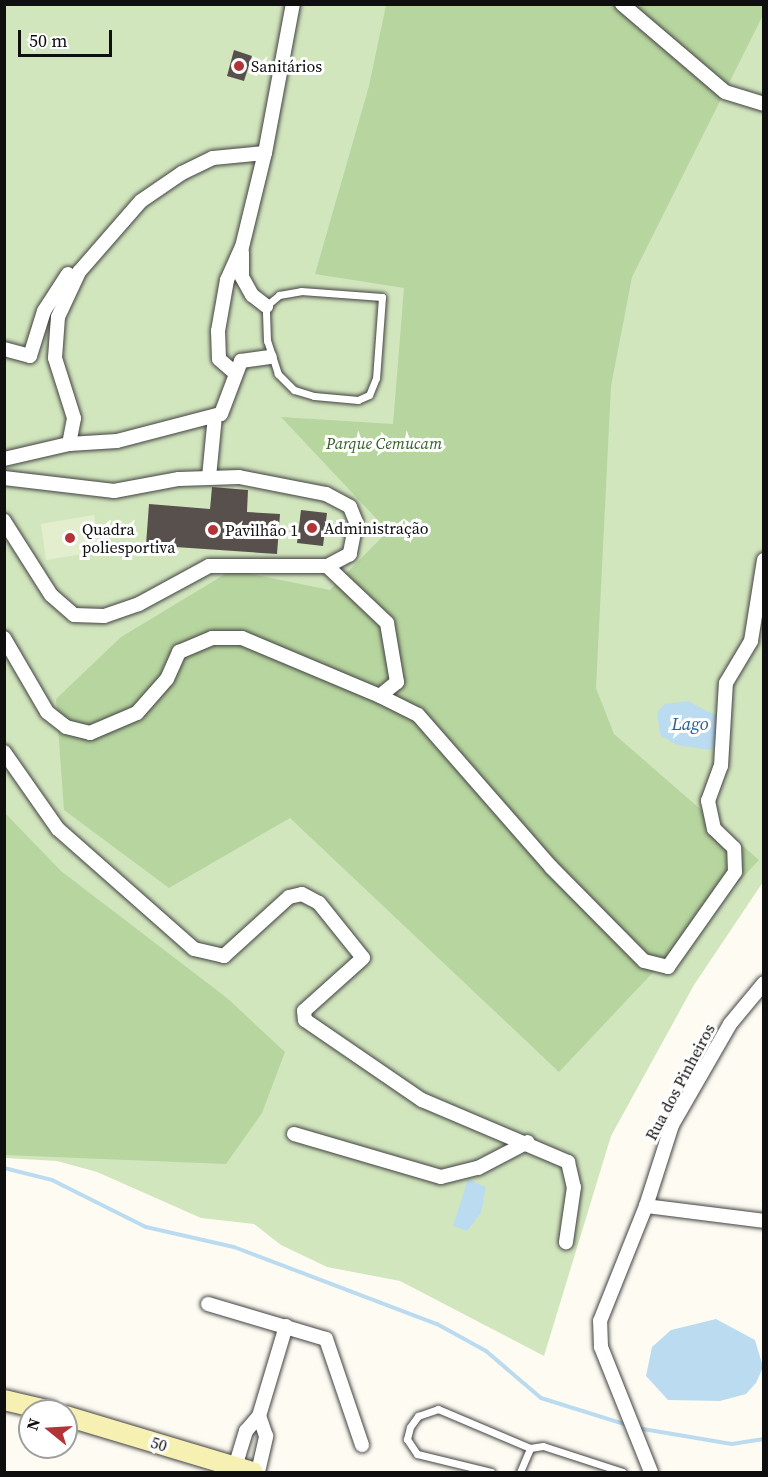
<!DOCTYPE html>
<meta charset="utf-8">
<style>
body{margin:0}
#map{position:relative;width:768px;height:1477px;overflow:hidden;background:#fefcf2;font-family:"Source Serif 4",serif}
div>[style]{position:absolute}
.green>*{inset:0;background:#d2e6be}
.forest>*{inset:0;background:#b7d59f}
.pitch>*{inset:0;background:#e3eecf}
.water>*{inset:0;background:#bbdcf0}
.stream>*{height:4px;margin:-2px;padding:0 2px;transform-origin:2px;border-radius:2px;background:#bbdcf0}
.building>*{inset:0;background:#57504c}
.roads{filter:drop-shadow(0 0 2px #424242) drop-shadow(0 0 2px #424242)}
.lane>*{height:7px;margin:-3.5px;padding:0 3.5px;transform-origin:3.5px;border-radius:3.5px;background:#fff}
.street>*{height:14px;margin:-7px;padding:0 7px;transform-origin:7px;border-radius:7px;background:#fff}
.secondary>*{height:20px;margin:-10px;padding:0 10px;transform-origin:10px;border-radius:10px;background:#f7f0b3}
.dots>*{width:16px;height:16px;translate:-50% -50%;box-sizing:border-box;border:3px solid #fff;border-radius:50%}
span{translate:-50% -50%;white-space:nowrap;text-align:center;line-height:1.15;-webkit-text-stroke:6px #fff;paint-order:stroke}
.poi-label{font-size:16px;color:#0f0f0f}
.left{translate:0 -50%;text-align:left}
.park-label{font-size:16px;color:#316125;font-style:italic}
.street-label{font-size:16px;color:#0f0f0f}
.water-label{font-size:18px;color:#236295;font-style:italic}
.frame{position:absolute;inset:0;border:6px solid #0f0f0f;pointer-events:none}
.north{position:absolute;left:18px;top:1399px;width:60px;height:60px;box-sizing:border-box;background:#fff;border:2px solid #9f9f9f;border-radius:50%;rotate:288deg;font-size:16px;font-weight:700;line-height:24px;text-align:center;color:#0f0f0f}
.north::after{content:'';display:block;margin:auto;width:21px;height:27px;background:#b23438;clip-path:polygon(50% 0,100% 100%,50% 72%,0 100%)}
.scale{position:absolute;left:18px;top:30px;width:94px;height:27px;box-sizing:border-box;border:3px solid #0f0f0f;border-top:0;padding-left:8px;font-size:18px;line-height:21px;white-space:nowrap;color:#0f0f0f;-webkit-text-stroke:4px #fff;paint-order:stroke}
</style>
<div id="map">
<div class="green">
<i style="clip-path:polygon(4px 5px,763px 5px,763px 882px,694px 985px,611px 1136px,544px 1356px,400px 1281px,327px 1267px,281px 1245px,254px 1224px,201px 1218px,97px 1172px,57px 1161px,5px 1158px)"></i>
</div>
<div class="forest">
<i style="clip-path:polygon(386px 5px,763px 5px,763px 15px,632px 277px,611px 386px,596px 688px,614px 734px,759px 860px,559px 1072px,290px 818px,169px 888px,64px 810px,56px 699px,121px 637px,232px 570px,330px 590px,388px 531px,281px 417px,393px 424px,404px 288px,315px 274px,369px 86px)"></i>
<i style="clip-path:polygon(5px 813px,61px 871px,227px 998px,285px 1052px,262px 1113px,226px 1164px,5px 1155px)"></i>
</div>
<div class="pitch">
<i style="clip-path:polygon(94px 515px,100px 551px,46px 560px,41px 524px)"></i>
</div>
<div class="water">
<i style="clip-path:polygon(688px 701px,721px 718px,720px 740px,710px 750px,677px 745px,660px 735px,657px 712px,665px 704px)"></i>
<i style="clip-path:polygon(468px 1179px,486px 1187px,481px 1213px,467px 1231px,453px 1226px)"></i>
<i style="clip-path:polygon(716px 1319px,755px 1340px,763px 1367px,756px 1383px,746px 1394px,720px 1401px,668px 1400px,646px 1376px,652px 1347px,671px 1330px)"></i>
</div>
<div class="stream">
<i style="left:4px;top:1168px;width:49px;rotate:14deg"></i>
<i style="left:52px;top:1180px;width:105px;rotate:26.6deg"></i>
<i style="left:146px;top:1227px;width:90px;rotate:12.8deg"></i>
<i style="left:234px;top:1247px;width:217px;rotate:20.8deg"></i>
<i style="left:437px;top:1324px;width:56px;rotate:28.9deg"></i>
<i style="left:486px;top:1351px;width:72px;rotate:40.5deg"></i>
<i style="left:541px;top:1398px;width:90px;rotate:17.4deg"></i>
<i style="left:637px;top:1428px;width:96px;rotate:9.6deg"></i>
<i style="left:732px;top:1444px;width:32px;rotate:-9deg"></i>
</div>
<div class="building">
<i style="clip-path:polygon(234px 50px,252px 56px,244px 81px,227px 76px)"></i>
<i style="clip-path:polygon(212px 487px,248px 490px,247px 512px,280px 514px,277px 554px,146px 545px,149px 504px,210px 509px)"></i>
<i style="clip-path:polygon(301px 510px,327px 513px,323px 546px,297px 543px)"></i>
</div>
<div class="roads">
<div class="lane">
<i style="left:301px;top:291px;width:81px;rotate:4.2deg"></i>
<i style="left:382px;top:297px;width:81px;rotate:94.2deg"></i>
<i style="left:376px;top:378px;width:18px;rotate:112deg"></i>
<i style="left:369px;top:395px;width:12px;rotate:156deg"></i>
<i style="left:358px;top:400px;width:44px;rotate:-174.8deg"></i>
<i style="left:314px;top:396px;width:21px;rotate:-163deg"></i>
<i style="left:294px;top:390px;width:23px;rotate:-135deg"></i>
<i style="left:278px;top:374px;width:35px;rotate:-108deg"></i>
<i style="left:267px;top:341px;width:35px;rotate:-92deg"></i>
<i style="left:266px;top:306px;width:17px;rotate:-40deg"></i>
<i style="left:279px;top:295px;width:22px;rotate:-10deg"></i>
<i style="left:491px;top:1472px;width:76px;rotate:-166.3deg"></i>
<i style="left:417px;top:1454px;width:18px;rotate:-124deg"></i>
<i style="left:407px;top:1439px;width:12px;rotate:-76deg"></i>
<i style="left:410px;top:1427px;width:14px;rotate:-54deg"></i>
<i style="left:418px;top:1416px;width:21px;rotate:-19deg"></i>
<i style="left:438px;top:1409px;width:100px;rotate:23deg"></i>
<i style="left:520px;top:1472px;width:26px;rotate:-67deg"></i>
<i style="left:530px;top:1448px;width:13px;rotate:-9deg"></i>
<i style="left:543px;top:1446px;width:84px;rotate:18deg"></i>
</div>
<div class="street">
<i style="left:622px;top:4px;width:135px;rotate:40.5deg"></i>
<i style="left:725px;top:92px;width:41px;rotate:17.1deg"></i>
<i style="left:242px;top:252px;width:25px;rotate:90deg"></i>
<i style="left:242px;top:277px;width:21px;rotate:61deg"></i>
<i style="left:252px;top:295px;width:18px;rotate:38deg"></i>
<i style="left:4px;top:349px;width:27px;rotate:15deg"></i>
<i style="left:30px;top:356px;width:47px;rotate:-72.7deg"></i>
<i style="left:44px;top:311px;width:44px;rotate:-57deg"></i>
<i style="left:235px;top:373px;width:21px;rotate:-139deg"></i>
<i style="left:219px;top:359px;width:28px;rotate:-92deg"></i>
<i style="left:218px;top:331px;width:52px;rotate:-80deg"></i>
<i style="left:227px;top:280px;width:36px;rotate:-66deg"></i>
<i style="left:242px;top:247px;width:97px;rotate:-76.3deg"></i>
<i style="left:265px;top:153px;width:152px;rotate:-79.4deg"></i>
<i style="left:69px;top:444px;width:26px;rotate:-79deg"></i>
<i style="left:74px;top:418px;width:63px;rotate:-107.6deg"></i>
<i style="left:55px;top:358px;width:41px;rotate:-85.8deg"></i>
<i style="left:58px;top:317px;width:50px;rotate:-65deg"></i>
<i style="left:79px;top:272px;width:94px;rotate:-48.9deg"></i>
<i style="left:141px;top:201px;width:50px;rotate:-34.3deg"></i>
<i style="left:182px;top:173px;width:34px;rotate:-26deg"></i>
<i style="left:213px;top:158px;width:52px;rotate:-5.5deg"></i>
<i style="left:4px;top:459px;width:67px;rotate:-13deg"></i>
<i style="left:69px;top:444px;width:48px;rotate:-3.6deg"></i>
<i style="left:117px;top:441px;width:107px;rotate:-14.6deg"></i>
<i style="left:221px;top:414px;width:57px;rotate:-69.3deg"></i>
<i style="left:241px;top:361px;width:29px;rotate:-8deg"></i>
<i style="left:209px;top:477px;width:61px;rotate:-84.4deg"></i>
<i style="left:4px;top:478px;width:111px;rotate:6.7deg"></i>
<i style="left:114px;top:491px;width:66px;rotate:-10.5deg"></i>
<i style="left:179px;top:479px;width:60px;rotate:-1.9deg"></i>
<i style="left:239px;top:477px;width:89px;rotate:11.1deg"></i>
<i style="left:326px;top:494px;width:27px;rotate:28deg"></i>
<i style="left:350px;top:507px;width:16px;rotate:68deg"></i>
<i style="left:356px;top:522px;width:33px;rotate:101deg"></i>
<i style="left:350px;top:554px;width:26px;rotate:152deg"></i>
<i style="left:327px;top:566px;width:118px;rotate:180deg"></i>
<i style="left:209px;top:566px;width:80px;rotate:151.5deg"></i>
<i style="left:139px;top:604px;width:37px;rotate:161deg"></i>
<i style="left:104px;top:616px;width:30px;rotate:-178deg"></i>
<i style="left:74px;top:615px;width:30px;rotate:-139deg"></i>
<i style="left:51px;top:595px;width:88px;rotate:-122.4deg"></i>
<i style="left:327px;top:566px;width:83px;rotate:43.5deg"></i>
<i style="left:387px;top:623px;width:60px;rotate:80.4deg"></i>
<i style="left:397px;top:682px;width:22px;rotate:141deg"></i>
<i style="left:4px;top:638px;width:86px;rotate:59.8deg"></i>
<i style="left:47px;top:712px;width:24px;rotate:38deg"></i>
<i style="left:66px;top:727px;width:25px;rotate:14deg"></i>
<i style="left:90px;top:733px;width:51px;rotate:-23.1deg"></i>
<i style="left:137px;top:713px;width:45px;rotate:-48.6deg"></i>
<i style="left:167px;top:679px;width:30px;rotate:-66deg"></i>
<i style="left:179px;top:652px;width:36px;rotate:-23deg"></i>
<i style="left:212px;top:638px;width:30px"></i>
<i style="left:242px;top:638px;width:150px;rotate:22.8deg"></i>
<i style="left:380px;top:696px;width:42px;rotate:26.6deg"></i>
<i style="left:418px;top:715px;width:202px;rotate:48.8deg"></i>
<i style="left:551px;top:867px;width:132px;rotate:45.3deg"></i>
<i style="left:644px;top:961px;width:25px;rotate:14deg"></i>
<i style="left:668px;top:967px;width:116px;rotate:-54.8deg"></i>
<i style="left:735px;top:872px;width:24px;rotate:-92deg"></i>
<i style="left:734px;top:848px;width:28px;rotate:-136deg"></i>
<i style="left:714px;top:829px;width:29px;rotate:-102deg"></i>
<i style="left:708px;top:801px;width:37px;rotate:-70deg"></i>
<i style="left:721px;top:766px;width:83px;rotate:-86.6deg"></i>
<i style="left:726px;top:683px;width:49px;rotate:-59.2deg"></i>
<i style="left:751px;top:641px;width:82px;rotate:-80.9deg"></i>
<i style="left:4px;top:752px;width:94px;rotate:55deg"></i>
<i style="left:58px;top:829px;width:181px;rotate:41.4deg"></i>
<i style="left:194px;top:949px;width:31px;rotate:13deg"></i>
<i style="left:224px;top:956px;width:88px;rotate:-42.2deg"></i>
<i style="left:289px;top:897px;width:13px;rotate:-13deg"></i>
<i style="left:302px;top:894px;width:19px;rotate:28deg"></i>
<i style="left:319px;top:903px;width:70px;rotate:51.3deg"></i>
<i style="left:363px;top:958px;width:79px;rotate:138.1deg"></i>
<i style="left:304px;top:1011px;width:9px;rotate:84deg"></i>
<i style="left:305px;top:1020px;width:142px;rotate:34.4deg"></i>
<i style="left:422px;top:1100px;width:159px;rotate:23deg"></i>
<i style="left:568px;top:1162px;width:26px;rotate:77deg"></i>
<i style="left:574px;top:1187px;width:56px;rotate:98.3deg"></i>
<i style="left:294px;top:1134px;width:153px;rotate:16.3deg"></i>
<i style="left:441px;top:1177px;width:38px;rotate:-14deg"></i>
<i style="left:478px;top:1168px;width:56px;rotate:-27.5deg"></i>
<i style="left:646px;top:1206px;width:119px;rotate:7.2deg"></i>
<i style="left:208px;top:1304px;width:123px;rotate:16.5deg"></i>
<i style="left:326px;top:1339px;width:112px;rotate:71.2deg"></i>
<i style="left:235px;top:1467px;width:38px;rotate:-73deg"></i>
<i style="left:246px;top:1431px;width:20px;rotate:-49deg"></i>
<i style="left:259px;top:1416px;width:94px;rotate:-73.3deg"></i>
<i style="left:258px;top:1472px;width:37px;rotate:-77deg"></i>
<i style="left:266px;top:1436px;width:21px;rotate:-109deg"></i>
<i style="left:651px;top:1472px;width:135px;rotate:-111.8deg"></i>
<i style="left:601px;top:1347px;width:26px;rotate:-92deg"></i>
<i style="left:600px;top:1321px;width:124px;rotate:-68.2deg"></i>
<i style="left:646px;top:1206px;width:85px;rotate:-72.2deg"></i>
<i style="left:672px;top:1125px;width:116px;rotate:-60.1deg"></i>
<i style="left:730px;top:1024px;width:53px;rotate:-50.3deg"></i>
</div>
<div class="secondary">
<i style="left:4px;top:1400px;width:48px;rotate:13.2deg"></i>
<i style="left:66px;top:1416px;width:195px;rotate:16.7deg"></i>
</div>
</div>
<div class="dots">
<i style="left:239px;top:66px;background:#b23438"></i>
<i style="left:312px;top:528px;background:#b23438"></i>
<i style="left:213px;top:530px;background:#b23438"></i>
<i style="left:70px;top:538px;background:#b23438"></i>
</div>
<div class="poi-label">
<span class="left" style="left:251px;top:66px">Sanitários</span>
<span class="left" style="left:324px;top:528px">Administração</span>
<span class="left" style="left:82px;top:538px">Quadra<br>poliesportiva</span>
<span class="left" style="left:225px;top:530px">Pavilhão 1</span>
</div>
<div class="park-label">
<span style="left:384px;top:443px">Parque Cemucam</span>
</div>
<div class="street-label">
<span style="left:680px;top:1082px;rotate:-62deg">Rua dos Pinheiros</span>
<span style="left:159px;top:1444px;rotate:17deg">50</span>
</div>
<div class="water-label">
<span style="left:690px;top:724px">Lago</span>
</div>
<div class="frame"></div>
<div class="north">N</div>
<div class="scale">50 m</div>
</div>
